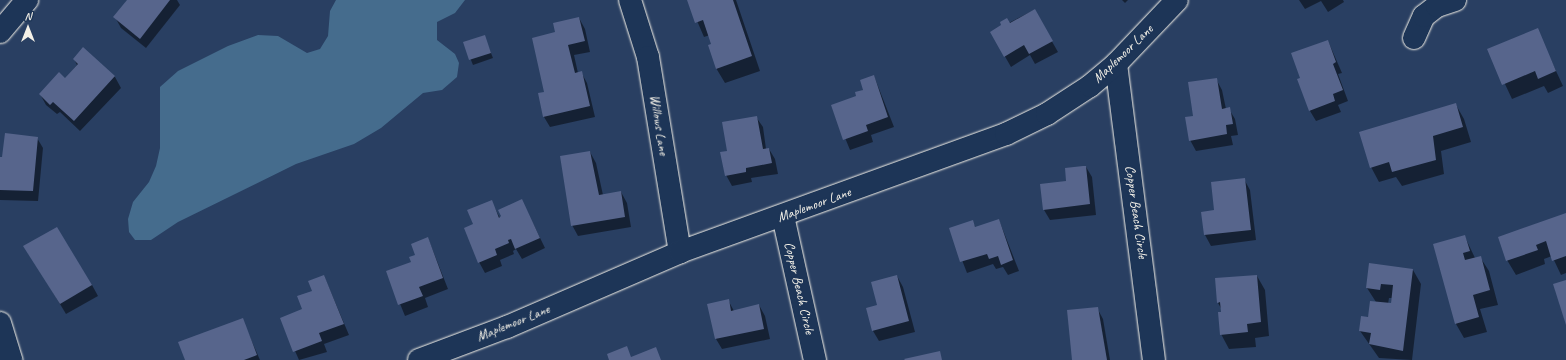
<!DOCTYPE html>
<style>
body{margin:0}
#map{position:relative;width:1566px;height:360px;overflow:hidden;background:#293f62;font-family:Caveat,sans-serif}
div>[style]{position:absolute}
.water>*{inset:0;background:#456c8d}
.shadow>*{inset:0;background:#0007}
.building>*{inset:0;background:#57658c}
.roads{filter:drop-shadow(0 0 1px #f4f1e8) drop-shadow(0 0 1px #f4f1e8)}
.street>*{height:22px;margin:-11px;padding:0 11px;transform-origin:11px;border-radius:11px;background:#1d3557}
span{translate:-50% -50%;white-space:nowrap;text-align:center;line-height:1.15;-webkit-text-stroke:4px #1d3557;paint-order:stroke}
.street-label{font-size:14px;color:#f4f1e8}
.north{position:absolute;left:8px;top:8px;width:40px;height:40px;-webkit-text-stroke:3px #1d3557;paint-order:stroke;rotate:0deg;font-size:11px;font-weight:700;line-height:16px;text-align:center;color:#f4f1e8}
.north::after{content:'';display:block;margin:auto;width:14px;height:18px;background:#f4f1e8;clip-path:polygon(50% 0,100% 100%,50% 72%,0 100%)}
</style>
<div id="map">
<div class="water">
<i style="clip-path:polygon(336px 0,465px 0,455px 13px,437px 22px,437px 40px,455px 54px,459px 63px,457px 77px,442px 90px,423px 93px,381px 128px,354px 144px,296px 164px,178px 222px,151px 240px,135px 240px,129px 232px,128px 219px,133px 202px,149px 182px,156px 166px,160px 148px,160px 87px,178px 71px,228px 46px,258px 35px,278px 36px,307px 53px,320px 49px,328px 36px,330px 11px)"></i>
</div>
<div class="shadow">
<i style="clip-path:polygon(128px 0,177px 0,180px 5px,146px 48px,121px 28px,115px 17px)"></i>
<i style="clip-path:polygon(688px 0,736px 0,760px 71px,725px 83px,716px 68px,710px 35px,704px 37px)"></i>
<i style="clip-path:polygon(1122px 0,1128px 0,1125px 3px)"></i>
<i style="clip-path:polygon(1299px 0,1343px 0,1344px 2px,1328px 12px,1321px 1px,1305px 9px)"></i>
<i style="clip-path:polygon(1034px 10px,1058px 52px,1035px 64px,1030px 55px,1011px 67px,991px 32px)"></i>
<i style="clip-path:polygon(579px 18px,585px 29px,590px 52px,574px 55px,578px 73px,581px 72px,587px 83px,595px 117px,550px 127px,544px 117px,545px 92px,557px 33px)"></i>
<i style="clip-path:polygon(1537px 30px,1563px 86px,1548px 93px,1544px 86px,1512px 99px,1489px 50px)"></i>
<i style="clip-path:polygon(484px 36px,493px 58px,473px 65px,464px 43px)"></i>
<i style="clip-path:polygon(1328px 41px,1342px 73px,1338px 74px,1348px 101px,1338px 105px,1341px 112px,1316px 121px,1310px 111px,1302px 78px)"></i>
<i style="clip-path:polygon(83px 49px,115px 77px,121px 88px,80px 131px,60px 112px,57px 114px,46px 105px,40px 94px,65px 79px,77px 65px,74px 59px)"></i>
<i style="clip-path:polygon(874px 76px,894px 127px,871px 135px,873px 142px,850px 150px,832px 106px,857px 97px)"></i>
<i style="clip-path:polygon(1216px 79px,1222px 90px,1226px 109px,1229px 109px,1235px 119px,1238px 135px,1231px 136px,1233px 145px,1196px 151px,1190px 140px)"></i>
<i style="clip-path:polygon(1456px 105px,1464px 119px,1471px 142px,1441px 151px,1444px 174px,1402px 186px,1396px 177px,1379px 182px,1371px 167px)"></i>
<i style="clip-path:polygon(756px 117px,763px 127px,766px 149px,769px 149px,775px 159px,778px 174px,751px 178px,752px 182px,732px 186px,726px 175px,728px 152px)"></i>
<i style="clip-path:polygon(37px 138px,43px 148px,38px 201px,0 200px,0 158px)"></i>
<i style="clip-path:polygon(590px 152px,596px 163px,603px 195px,621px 192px,627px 203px,631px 227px,578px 236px,572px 225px)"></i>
<i style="clip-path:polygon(1086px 167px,1092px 177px,1096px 215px,1050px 220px,1044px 210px,1067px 182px)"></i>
<i style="clip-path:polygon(1244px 179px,1250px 190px,1256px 240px,1211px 246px,1205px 235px,1203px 213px,1215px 211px)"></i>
<i style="clip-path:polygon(491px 201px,500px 218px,522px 201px,545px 248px,522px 259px,516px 249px,513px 251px,514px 254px,500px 260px,502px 266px,485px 273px,479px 262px,474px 225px)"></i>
<i style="clip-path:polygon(1566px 214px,1566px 273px,1561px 275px,1552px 256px,1544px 259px,1545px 264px,1516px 275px,1507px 260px)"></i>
<i style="clip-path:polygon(999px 220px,1019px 271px,1008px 275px,1003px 267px,996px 269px,993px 264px,967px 273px,950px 229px,972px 222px,976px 228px)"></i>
<i style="clip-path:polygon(1465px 237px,1475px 258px,1480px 257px,1489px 271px,1498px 305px,1480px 309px,1487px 332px,1464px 338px,1456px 324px,1434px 245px)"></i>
<i style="clip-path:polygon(428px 238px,448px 289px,425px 298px,428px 307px,405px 316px,387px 272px,412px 263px)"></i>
<i style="clip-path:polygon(31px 256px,92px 285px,98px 296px,66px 314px)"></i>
<i style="clip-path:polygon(evenodd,1413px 270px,1421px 284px,1412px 360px,1379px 358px,1360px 331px,1376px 302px,1367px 288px,1413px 270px,1389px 298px,1392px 298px,1391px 304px,1388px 304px,1389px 298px)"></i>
<i style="clip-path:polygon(324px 276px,349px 335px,324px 344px,327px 352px,299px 360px,281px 319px,304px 310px)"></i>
<i style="clip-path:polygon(897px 276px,903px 287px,915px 332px,879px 341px,873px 331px,878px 306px)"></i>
<i style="clip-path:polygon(1257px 276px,1265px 290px,1269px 336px,1255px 338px,1256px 347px,1229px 349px,1221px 334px,1222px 310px,1218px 303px)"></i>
<i style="clip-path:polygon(728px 300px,734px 311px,759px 305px,765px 316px,770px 339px,722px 349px,716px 339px)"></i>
<i style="clip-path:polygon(1097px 308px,1103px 319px,1110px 360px,1073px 360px)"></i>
<i style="clip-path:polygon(242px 319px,260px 360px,186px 360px)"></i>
</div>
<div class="building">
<i style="clip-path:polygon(127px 0,170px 0,140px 39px,113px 17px)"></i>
<i style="clip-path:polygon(687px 0,733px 0,752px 56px,716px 69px,708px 45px,711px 44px,703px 20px,695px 23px)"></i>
<i style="clip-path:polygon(1035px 9px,1053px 41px,1029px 54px,1024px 45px,1004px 57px,990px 32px,1001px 25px,1000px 22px,1007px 18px,1010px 23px)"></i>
<i style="clip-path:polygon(579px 17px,585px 41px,568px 45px,575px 73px,582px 71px,590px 106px,543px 117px,538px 93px,544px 92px,532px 38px,555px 32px,553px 23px)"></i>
<i style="clip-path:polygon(1538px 28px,1556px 71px,1538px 79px,1535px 71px,1502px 85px,1487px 49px)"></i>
<i style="clip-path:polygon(485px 35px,491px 53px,469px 60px,463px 42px)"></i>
<i style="clip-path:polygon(1328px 40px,1336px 62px,1333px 64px,1343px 90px,1333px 94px,1335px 101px,1309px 111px,1297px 79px,1300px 78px,1291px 53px)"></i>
<i style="clip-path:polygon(83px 47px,115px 76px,74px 121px,53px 102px,50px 105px,39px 94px,59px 72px,65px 78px,78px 64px,73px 59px)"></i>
<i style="clip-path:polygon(874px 75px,888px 117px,866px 125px,868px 131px,843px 140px,831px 105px,856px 96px,855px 92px,863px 90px,860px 80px)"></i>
<i style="clip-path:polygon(1217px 78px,1222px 109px,1230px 107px,1233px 124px,1226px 125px,1227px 134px,1189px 141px,1185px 117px,1193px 116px,1188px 82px)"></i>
<i style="clip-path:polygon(1456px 103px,1463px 127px,1433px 136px,1436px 160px,1392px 172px,1389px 162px,1370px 168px,1359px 132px)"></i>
<i style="clip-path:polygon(757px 116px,763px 149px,769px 148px,772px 163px,746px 168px,746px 172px,725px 176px,720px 152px,727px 151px,722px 122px)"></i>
<i style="clip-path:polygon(5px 133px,38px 137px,33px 191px,0 190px,0 157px,2px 157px)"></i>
<i style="clip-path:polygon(590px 151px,599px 195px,621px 191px,625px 217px,571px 226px,560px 156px)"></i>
<i style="clip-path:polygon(1083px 166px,1086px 166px,1090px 204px,1043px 210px,1040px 184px,1066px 181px,1065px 168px)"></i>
<i style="clip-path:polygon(1245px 178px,1251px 230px,1204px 235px,1201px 212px,1214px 210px,1211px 182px)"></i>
<i style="clip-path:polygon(522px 199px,540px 238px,515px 249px,511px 239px,508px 240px,509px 243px,495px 249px,497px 255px,478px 263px,464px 228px,473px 224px,467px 210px,492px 200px,499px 218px,501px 216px,498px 210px)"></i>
<i style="clip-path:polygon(1566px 213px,1566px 256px,1552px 261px,1546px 241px,1536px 245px,1538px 250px,1506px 261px,1498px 237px)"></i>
<i style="clip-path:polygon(999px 219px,1013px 260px,1001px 265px,998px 256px,989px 259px,987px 254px,960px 262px,949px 228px,973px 220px,975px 227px)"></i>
<i style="clip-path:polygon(57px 227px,92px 285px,60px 304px,23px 246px)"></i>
<i style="clip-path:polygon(1465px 235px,1470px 251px,1463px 253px,1465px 260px,1481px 256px,1490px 290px,1473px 295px,1479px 317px,1455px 324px,1433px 244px)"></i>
<i style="clip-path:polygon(428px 237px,443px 278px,419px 287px,423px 296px,398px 305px,386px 271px,411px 262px,409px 257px,415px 255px,411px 244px)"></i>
<i style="clip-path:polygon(1369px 263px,1413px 269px,1403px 351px,1369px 344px,1371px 333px,1359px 331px,1361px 316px,1368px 317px,1370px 301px,1391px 303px,1393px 285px,1381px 284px,1380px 290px,1366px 288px)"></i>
<i style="clip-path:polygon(324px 275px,344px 324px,319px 333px,322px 341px,293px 352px,280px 318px,302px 309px,297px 296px,312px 291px,308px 281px)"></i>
<i style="clip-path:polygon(897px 275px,909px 321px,872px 331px,866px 308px,877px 305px,871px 282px)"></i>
<i style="clip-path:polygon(1257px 275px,1261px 322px,1247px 324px,1248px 332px,1220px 335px,1218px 312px,1221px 312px,1220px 302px,1217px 303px,1215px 278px)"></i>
<i style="clip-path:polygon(1566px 280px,1566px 325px,1553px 284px)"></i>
<i style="clip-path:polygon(729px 299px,731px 311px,759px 304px,764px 329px,715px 339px,707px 304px)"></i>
<i style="clip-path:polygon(1098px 307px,1107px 360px,1072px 360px,1067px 310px)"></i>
<i style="clip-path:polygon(243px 318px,257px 355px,244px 360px,185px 360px,178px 342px)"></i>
<i style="clip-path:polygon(627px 346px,631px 357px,656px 347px,661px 360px,609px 360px,607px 354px)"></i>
<i style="clip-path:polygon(940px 351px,942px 360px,905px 360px,904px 359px)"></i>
</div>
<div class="roads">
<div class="street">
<i style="left:630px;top:0;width:60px;rotate:72.5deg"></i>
<i style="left:648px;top:57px;width:198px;rotate:80.7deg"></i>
<i style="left:0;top:32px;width:42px;rotate:-49.8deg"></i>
<i style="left:1414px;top:38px;width:24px;rotate:-66deg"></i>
<i style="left:1424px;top:16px;width:16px;rotate:-38deg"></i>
<i style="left:1437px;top:6px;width:19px;rotate:-18deg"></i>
<i style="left:1116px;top:64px;width:298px;rotate:82.7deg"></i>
<i style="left:783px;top:216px;width:148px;rotate:77.5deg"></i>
<i style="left:0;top:323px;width:39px;rotate:73deg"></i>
<i style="left:419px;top:360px;width:94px;rotate:-20.6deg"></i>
<i style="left:507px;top:327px;width:189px;rotate:-23.4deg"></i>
<i style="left:680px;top:252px;width:347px;rotate:-19.9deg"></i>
<i style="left:1006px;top:134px;width:46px;rotate:-26deg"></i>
<i style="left:1047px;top:114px;width:51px;rotate:-33.1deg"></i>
<i style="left:1090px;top:86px;width:34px;rotate:-40deg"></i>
<i style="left:1116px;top:64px;width:88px;rotate:-46.4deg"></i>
</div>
</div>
<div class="street-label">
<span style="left:1123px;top:54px;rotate:-44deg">Maplemoor Lane</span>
<span style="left:659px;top:125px;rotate:81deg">Willows Lane</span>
<span style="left:814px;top:205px;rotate:-20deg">Maplemoor Lane</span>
<span style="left:1136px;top:212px;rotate:82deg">Copper Beach Circle</span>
<span style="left:799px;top:288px;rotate:77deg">Copper Beach Circle</span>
<span style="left:513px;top:323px;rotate:-22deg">Maplemoor Lane</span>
</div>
<div class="north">N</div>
</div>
